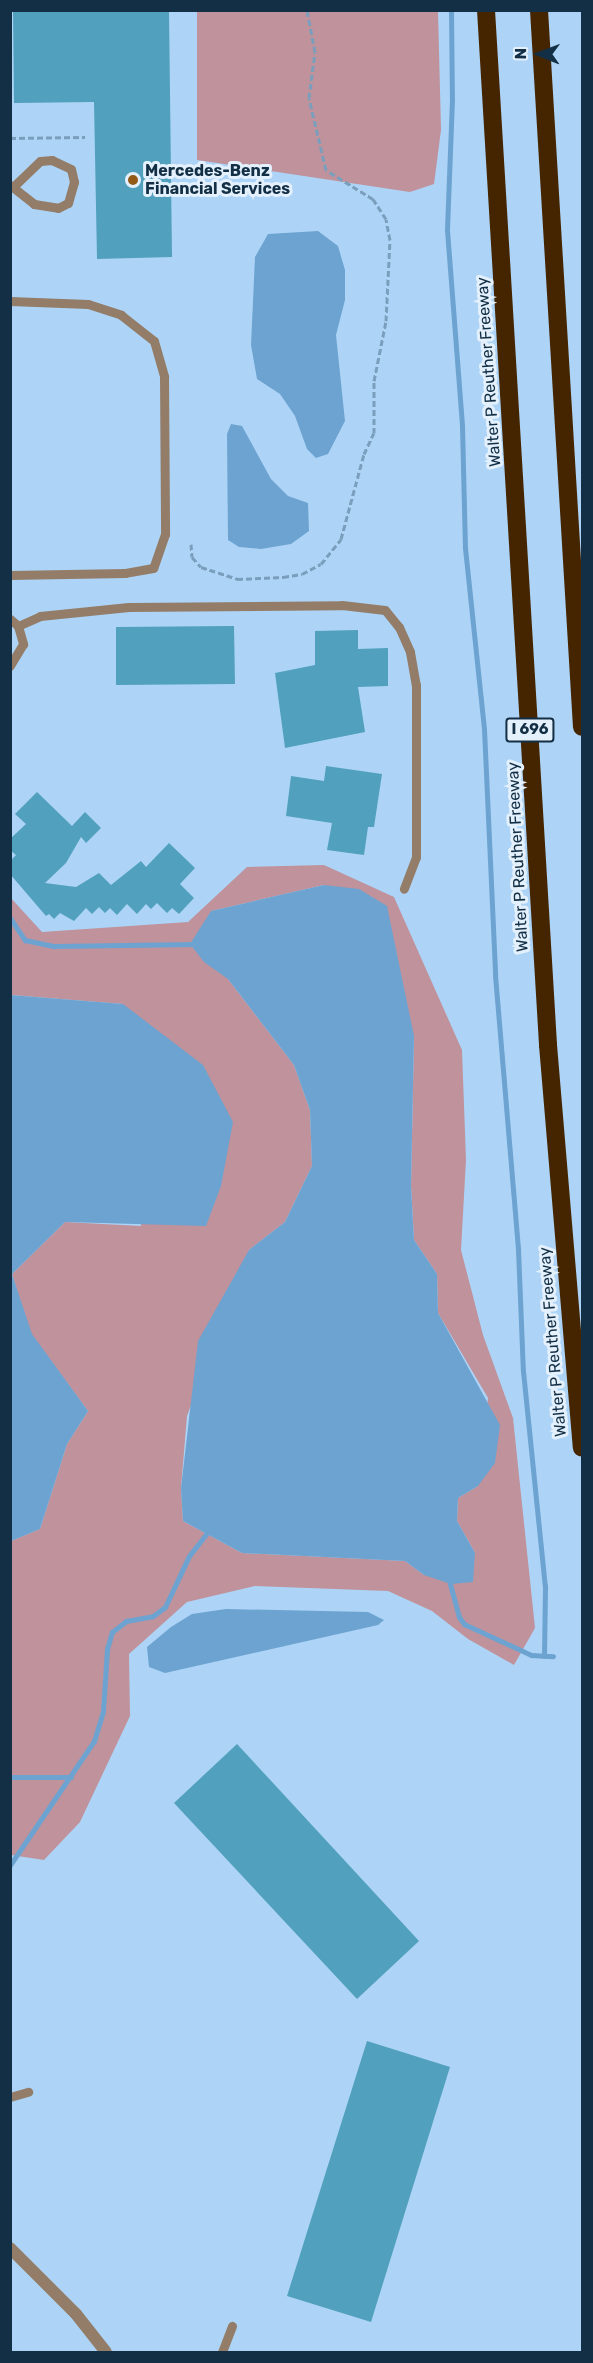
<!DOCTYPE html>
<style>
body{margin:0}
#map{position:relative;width:593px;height:2363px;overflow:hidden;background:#add4f6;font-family:Rubik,sans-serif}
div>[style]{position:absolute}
.green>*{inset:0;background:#bf929c}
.water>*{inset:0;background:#6da3d1}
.stream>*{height:5px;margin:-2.5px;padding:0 2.5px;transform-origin:2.5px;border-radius:2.5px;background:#6da3d1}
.building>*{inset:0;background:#51a0bd}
.path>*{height:3px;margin-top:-1.5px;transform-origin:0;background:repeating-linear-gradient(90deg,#7a9ebc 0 6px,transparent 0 9px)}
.lane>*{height:9px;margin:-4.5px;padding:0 4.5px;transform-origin:4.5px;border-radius:4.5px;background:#937d69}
.street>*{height:12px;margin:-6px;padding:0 6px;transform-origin:6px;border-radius:6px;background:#937d69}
.highway>*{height:18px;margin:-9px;padding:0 9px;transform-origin:9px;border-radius:9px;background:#452500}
.dots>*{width:16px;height:16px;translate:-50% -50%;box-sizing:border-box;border:3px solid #e4f1fd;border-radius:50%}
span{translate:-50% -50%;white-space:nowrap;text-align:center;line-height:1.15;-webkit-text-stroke:6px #e4f1fd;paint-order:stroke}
.shield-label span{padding:2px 4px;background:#e4f1fd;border:2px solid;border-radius:4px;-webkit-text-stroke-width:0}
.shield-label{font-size:15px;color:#132f45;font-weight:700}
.poi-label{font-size:16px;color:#132f45;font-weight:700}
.left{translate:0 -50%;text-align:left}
.street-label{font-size:16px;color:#132f45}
.frame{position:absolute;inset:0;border:12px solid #132f45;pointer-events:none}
.north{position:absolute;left:509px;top:24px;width:60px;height:60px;-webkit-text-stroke:4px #e4f1fd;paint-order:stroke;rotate:271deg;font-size:16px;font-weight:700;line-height:24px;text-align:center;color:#132f45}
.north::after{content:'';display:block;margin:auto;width:21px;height:27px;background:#132f45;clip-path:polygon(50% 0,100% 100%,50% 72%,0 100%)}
</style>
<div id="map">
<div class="green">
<i style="clip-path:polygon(197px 11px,438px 11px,441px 130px,434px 184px,410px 192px,197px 160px)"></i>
<i style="clip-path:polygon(evenodd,324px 865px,394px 897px,462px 1050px,466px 1160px,461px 1250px,483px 1335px,513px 1418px,535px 1628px,514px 1665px,468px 1639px,432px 1611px,388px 1591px,255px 1586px,187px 1602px,129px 1654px,130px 1716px,80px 1822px,44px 1860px,11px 1855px,11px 1541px,40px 1529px,67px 1444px,88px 1411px,31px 1334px,12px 1274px,65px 1222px,141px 1226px,123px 1004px,11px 995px,10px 897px,42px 932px,188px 922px,247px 867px,324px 865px,324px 885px,414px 1036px,411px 1186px,414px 1240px,437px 1274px,438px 1313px,488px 1398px,478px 1486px,458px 1498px,457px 1521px,475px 1553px,424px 1575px,405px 1561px,242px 1553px,183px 1521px,181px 1488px,187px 1416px,249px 1250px,285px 1222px,312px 1166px,310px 1110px,294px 1065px,228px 979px,211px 911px,324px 885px)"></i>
</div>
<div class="water">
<i style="clip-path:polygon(318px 231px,338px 246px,345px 270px,345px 300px,336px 335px,345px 421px,328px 454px,316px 458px,307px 449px,295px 416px,280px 394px,257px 379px,251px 345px,255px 257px,268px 234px)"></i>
<i style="clip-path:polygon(231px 424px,242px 426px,271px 479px,288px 496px,308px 503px,309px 531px,291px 544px,261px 549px,239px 547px,228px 540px,227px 434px)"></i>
<i style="clip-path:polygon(324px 885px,359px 889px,387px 906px,414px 1036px,411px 1186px,414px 1240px,437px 1274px,438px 1313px,500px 1425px,495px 1463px,478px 1486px,458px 1498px,457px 1521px,475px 1553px,473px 1582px,451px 1584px,424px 1575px,405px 1561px,242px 1553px,183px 1521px,181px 1488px,198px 1341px,249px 1250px,285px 1222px,312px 1166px,310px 1110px,294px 1065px,228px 979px,204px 962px,190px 944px,211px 911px)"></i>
<i style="clip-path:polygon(10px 995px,123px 1004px,203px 1065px,233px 1122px,221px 1186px,206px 1226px,65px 1222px,12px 1274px,32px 1334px,88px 1411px,67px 1444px,40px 1529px,11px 1541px)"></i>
<i style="clip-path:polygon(226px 1609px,368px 1612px,384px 1620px,378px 1625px,165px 1673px,149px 1667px,147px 1647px,171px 1627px,192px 1614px)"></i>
</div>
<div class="stream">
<i style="left:451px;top:10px;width:89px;rotate:89.4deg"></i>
<i style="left:452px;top:99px;width:131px;rotate:92.2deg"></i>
<i style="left:447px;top:230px;width:197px;rotate:85.6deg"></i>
<i style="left:462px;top:426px;width:122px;rotate:88.6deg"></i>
<i style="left:465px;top:548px;width:182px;rotate:84deg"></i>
<i style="left:484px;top:729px;width:246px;rotate:87.4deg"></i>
<i style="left:495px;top:975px;width:275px;rotate:85.2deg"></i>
<i style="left:518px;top:1249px;width:122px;rotate:87.7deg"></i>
<i style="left:523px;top:1371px;width:216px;rotate:84.2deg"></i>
<i style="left:545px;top:1586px;width:70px;rotate:90.8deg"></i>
<i style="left:10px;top:918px;width:27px;rotate:56deg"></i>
<i style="left:25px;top:940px;width:30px;rotate:12deg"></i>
<i style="left:54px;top:946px;width:143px;rotate:-0.8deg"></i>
<i style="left:449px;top:1580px;width:38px;rotate:75deg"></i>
<i style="left:459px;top:1617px;width:9px;rotate:54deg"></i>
<i style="left:464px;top:1624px;width:74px;rotate:24.8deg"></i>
<i style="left:531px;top:1655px;width:22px;rotate:3deg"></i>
<i style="left:10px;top:1777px;width:61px"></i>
<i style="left:10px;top:1865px;width:150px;rotate:-55.9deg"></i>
<i style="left:94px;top:1741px;width:31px;rotate:-73deg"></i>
<i style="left:103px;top:1711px;width:62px;rotate:-86.3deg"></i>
<i style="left:107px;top:1649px;width:18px;rotate:-74deg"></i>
<i style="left:112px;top:1632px;width:18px;rotate:-38deg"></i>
<i style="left:126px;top:1621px;width:27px;rotate:-10deg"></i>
<i style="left:153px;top:1616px;width:15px;rotate:-37deg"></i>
<i style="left:165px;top:1607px;width:56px;rotate:-64.8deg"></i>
<i style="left:189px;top:1556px;width:33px;rotate:-52deg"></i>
</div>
<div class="building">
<i style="clip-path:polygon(13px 10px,169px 11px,172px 257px,97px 259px,94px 102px,14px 103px)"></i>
<i style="clip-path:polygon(234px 626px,235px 684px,116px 685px,116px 627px)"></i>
<i style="clip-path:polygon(358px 630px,358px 649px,388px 648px,388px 686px,358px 687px,365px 732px,285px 748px,275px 673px,315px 665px,315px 631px)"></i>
<i style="clip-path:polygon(326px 766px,382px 774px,374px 827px,368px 827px,364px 855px,327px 850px,332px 823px,286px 816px,291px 776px,324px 781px)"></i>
<i style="clip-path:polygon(37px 792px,72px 826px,85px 812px,101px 828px,86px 843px,81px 837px,66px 863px,45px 883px,76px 887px,99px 873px,111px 885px,141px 861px,146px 867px,169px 843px,195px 868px,180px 884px,194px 898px,179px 914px,172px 908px,167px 913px,157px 903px,151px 909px,146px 904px,137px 914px,127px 904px,117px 915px,110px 908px,105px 913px,99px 907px,92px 914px,86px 908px,74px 921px,60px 913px,54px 919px,49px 914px,46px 916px,10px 874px,10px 861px,16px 855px,10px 850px,10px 839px,26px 824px,15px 814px)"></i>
<i style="clip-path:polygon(237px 1744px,419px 1941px,357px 1999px,174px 1803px)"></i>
<i style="clip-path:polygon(367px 2041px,450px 2067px,371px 2322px,287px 2296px)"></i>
</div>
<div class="path">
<i style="left:10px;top:138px;width:75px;rotate:-0.8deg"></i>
<i style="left:191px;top:544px;width:13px;rotate:86deg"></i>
<i style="left:192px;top:557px;width:13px;rotate:48deg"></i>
<i style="left:201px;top:567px;width:38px;rotate:18deg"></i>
<i style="left:237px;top:579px;width:46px;rotate:-2.5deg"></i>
<i style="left:283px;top:577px;width:19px;rotate:-9deg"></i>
<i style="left:302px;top:574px;width:21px;rotate:-28deg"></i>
<i style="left:321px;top:564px;width:32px;rotate:-51deg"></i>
<i style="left:341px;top:539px;width:88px;rotate:-74.9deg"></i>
<i style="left:364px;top:454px;width:23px;rotate:-65deg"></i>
<i style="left:374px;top:433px;width:52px;rotate:-90deg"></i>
<i style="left:374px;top:381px;width:61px;rotate:-78.7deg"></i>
<i style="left:386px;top:321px;width:81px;rotate:-87.2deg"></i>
<i style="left:390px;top:240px;width:21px;rotate:-101deg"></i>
<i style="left:386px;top:219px;width:24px;rotate:-123deg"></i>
<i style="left:373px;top:199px;width:55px;rotate:-148.3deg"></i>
<i style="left:326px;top:170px;width:74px;rotate:-103.3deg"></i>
<i style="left:309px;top:98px;width:46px;rotate:-82.6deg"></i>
<i style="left:315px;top:52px;width:43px;rotate:-100.8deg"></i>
</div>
<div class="lane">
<i style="left:10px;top:185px;width:31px;rotate:38deg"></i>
<i style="left:34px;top:204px;width:24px;rotate:9deg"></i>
<i style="left:58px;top:208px;width:11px;rotate:-27deg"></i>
<i style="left:68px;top:203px;width:22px;rotate:-74deg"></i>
<i style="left:74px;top:182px;width:13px;rotate:-103deg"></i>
<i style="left:71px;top:169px;width:21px;rotate:-155deg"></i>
<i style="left:52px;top:160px;width:12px;rotate:175deg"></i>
<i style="left:40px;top:161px;width:35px;rotate:136deg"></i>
<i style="left:10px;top:301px;width:78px;rotate:2.2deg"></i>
<i style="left:88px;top:304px;width:35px;rotate:18deg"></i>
<i style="left:121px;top:315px;width:42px;rotate:38.2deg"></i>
<i style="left:154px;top:341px;width:37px;rotate:74deg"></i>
<i style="left:164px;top:377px;width:157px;rotate:89.6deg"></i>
<i style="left:165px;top:534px;width:36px;rotate:109deg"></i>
<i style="left:153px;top:568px;width:28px;rotate:170deg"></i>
<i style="left:125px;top:573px;width:115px;rotate:179deg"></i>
<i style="left:10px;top:619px;width:11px;rotate:41deg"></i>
<i style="left:18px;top:626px;width:19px;rotate:74deg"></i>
<i style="left:23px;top:644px;width:26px;rotate:121deg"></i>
<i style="left:18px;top:626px;width:24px;rotate:-24deg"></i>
<i style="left:40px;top:616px;width:89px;rotate:-5.8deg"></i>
<i style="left:129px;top:607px;width:213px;rotate:-0.5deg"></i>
<i style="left:342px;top:605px;width:43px;rotate:6.6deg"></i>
<i style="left:385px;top:610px;width:22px;rotate:51deg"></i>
<i style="left:399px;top:627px;width:27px;rotate:66deg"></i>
<i style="left:410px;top:652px;width:34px;rotate:80deg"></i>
<i style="left:416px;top:685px;width:172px;rotate:90deg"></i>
<i style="left:416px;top:857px;width:34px;rotate:111deg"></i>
<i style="left:10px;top:2097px;width:19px;rotate:-16deg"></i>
<i style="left:222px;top:2352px;width:28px;rotate:-69deg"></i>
</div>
<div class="street">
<i style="left:10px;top:2248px;width:93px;rotate:45deg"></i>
<i style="left:76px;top:2314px;width:48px;rotate:51.7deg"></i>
</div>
<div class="highway">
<i style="left:486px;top:10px;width:1037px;rotate:86.57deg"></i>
<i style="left:548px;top:1045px;width:404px;rotate:85.2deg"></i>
<i style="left:539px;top:10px;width:718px;rotate:86.57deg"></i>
</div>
<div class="dots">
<i style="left:133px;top:180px;background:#935a16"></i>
</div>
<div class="shield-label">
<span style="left:530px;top:730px">I 696</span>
</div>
<div class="poi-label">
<span class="left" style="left:145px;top:180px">Mercedes-Benz<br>Financial Services</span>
</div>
<div class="street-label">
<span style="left:489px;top:372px;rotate:-94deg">Walter P Reuther Freeway</span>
<span style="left:518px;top:857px;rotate:-93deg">Walter P Reuther Freeway</span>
<span style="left:553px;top:1342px;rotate:-95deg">Walter P Reuther Freeway</span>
</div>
<div class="frame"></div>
<div class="north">N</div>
</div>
